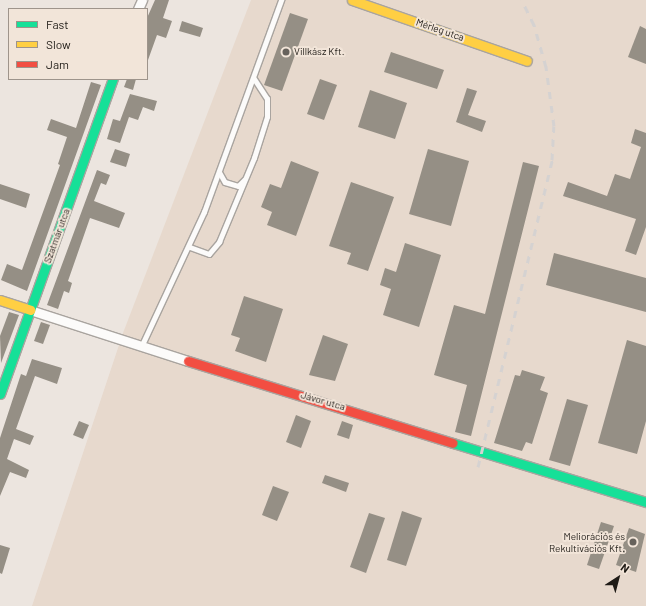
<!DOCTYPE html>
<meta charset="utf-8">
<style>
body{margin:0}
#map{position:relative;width:646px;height:606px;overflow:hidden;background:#ece5df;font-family:Barlow,sans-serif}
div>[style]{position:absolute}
.built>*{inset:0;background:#e7d9cd}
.building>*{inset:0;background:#958f85}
.roads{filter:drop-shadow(1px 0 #a9a49f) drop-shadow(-1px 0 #a9a49f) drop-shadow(0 1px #a9a49f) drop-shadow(0 -1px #a9a49f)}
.lane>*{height:4.5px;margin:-2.25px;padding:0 2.25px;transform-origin:2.25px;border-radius:2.25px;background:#fcfbfa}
.street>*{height:9px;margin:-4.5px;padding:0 4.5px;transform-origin:4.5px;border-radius:4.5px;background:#fcfbfa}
.fast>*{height:9px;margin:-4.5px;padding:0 4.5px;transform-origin:4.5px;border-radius:4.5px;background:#16e098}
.slow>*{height:9px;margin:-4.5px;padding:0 4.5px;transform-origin:4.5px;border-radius:4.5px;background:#ffcf43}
.jam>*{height:9px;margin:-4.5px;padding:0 4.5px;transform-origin:4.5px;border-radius:4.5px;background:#f24e42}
.rail>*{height:3px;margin-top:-1.5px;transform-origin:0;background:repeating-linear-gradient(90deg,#d5d2d1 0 7px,transparent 0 14px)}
.dots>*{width:11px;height:11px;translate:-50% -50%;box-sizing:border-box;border:2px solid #f2e5d9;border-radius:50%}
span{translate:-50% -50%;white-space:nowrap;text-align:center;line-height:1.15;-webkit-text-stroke:4px #f2e5d9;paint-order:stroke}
.street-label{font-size:10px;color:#1f1b16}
.poi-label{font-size:10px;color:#1f1b16}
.left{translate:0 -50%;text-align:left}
.right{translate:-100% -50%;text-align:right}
.legend{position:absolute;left:8px;top:8px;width:140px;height:72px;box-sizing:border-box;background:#f2e5d9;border:1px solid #9e948b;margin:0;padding:5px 7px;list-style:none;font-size:12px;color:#1f1b16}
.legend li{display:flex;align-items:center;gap:8px;height:20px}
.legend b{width:20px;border:1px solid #9e948b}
.north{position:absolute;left:598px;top:558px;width:40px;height:40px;-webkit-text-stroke:3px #f2e5d9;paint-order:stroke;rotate:36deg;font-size:11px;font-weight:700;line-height:16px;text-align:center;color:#1f1b16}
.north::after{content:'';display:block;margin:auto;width:14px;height:18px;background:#1f1b16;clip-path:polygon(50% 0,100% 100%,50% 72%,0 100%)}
</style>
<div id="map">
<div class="built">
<i style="clip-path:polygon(251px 0,646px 0,646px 606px,32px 606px,123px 333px)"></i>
</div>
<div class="building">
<i style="clip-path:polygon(155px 0,169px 0,163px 18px,172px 21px,166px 38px,157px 35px,148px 60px,147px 18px)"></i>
<i style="clip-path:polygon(290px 13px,308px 19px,282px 91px,264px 85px)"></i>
<i style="clip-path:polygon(182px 21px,203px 28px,200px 37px,179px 31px)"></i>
<i style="clip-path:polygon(640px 26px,646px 29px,646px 64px,628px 57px)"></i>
<i style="clip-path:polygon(391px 52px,444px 70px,437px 89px,384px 72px)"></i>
<i style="clip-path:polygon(127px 79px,136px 79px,133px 90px,124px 87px)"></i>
<i style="clip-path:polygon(320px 79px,337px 85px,324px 120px,307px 114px)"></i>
<i style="clip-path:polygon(91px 82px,101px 85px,27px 291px,1px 280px,7px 264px,22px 270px,60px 165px,58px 164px,67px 137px,47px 130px,51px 119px,76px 128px)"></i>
<i style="clip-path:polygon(467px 88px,477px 91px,468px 115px,486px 121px,482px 132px,456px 122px)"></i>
<i style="clip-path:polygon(370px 90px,407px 103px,395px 139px,358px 127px)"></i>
<i style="clip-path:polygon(130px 94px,157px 101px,154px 111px,143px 107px,138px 120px,129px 117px,120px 143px,107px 139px,113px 119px,120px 121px)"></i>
<i style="clip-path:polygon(635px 129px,646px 133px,646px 227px,636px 255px,625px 251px,636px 219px,563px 196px,568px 182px,607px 196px,615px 174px,630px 179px,641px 147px,631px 143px)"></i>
<i style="clip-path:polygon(115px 149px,130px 154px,126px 167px,110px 162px)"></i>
<i style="clip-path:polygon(428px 149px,469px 161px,451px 226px,409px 214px)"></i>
<i style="clip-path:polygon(291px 161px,319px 172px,296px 236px,267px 225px,272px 212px,261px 207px,270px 184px,281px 188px)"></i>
<i style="clip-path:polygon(523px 162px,539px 166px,471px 436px,455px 432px,467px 385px,434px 375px,454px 305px,485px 314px)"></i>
<i style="clip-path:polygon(97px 170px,110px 175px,106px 185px,101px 183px,94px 201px,125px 213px,119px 228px,90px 218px,68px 281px,72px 283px,69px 293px,64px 291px,58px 309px,47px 305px)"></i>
<i style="clip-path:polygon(351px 182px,394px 197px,368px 271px,347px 264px,351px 253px,329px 246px)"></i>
<i style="clip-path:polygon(0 184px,30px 194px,26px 208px,0 199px)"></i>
<i style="clip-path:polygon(405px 243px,441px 255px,419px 327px,383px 315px,391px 289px,380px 285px,385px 268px,396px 272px)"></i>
<i style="clip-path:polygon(554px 253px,646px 278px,646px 312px,546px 285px)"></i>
<i style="clip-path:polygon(244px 296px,283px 309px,266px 362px,235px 351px,240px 338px,231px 335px)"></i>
<i style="clip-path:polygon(9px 312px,19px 315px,1px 363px,0 336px)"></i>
<i style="clip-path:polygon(41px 322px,50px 325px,43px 344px,34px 341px)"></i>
<i style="clip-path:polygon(323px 335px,348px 344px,335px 381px,309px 375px)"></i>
<i style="clip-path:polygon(627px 340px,646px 346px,646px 421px,637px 454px,598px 443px)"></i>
<i style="clip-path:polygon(32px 359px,62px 368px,57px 384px,35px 376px,16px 429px,34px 436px,30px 445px,14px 439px,7px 459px,29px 470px,26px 478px,10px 472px,0 496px,0 438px,21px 374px,26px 376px)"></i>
<i style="clip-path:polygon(522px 370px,545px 377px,540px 390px,548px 393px,532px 444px,526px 442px,522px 451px,494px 443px,515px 375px,520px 376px)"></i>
<i style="clip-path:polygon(567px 399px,588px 405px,570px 466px,549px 460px)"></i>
<i style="clip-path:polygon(296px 415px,311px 421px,301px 448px,286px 442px)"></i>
<i style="clip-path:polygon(79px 421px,89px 425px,83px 439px,73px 435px)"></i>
<i style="clip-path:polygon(342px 421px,353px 425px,349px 439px,337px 435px)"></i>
<i style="clip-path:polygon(325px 475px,349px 483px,346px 492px,322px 483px)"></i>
<i style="clip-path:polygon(273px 486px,289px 492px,277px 521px,262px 515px)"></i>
<i style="clip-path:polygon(402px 511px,422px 518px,406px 566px,387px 560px)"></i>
<i style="clip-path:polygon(369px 513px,385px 518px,366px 573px,350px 567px)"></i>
<i style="clip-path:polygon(601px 522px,614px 526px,599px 569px,587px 565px)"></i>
<i style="clip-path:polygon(629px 528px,645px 534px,636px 572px,616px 565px)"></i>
<i style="clip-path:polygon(0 545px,10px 548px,2px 574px,0 573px)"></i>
</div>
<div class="roads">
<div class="lane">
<i style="left:220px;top:173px;width:10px;rotate:61deg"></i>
<i style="left:225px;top:182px;width:14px;rotate:17deg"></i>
<i style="left:238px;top:186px;width:8px;rotate:-45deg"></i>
<i style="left:190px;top:247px;width:20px;rotate:20deg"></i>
<i style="left:209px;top:254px;width:16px;rotate:-50deg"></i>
<i style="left:219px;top:242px;width:91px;rotate:-67.4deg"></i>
<i style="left:254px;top:158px;width:43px;rotate:-72.4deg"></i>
<i style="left:267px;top:117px;width:18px;rotate:-90deg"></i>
<i style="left:267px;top:99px;width:24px;rotate:-123deg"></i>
<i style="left:141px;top:347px;width:149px;rotate:-65deg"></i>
<i style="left:204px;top:212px;width:226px;rotate:-70deg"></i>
</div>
<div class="street">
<i style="left:138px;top:9px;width:10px;rotate:-66deg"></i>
<i style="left:30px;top:310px;width:166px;rotate:17.9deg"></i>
</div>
<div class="fast">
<i style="left:0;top:394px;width:335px;rotate:-70.3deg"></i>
<i style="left:453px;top:443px;width:202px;rotate:17deg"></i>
</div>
<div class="slow">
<i style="left:352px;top:0;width:185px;rotate:19.2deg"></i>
<i style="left:0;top:300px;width:32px;rotate:18deg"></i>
</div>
<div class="jam">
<i style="left:188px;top:361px;width:277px;rotate:17.2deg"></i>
</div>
</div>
<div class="rail">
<i style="left:478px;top:467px;width:316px;rotate:-76.4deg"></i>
<i style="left:552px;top:160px;width:34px;rotate:-87deg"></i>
<i style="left:554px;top:126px;width:60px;rotate:-97.7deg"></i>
<i style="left:546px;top:67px;width:44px;rotate:-105.9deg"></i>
<i style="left:534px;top:25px;width:28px;rotate:-116deg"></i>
</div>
<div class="dots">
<i style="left:286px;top:52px;background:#67625c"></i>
<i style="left:633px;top:542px;background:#67625c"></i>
</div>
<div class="street-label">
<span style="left:440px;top:30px;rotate:19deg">Mérleg utca</span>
<span style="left:57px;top:236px;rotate:-70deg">Szatmár utca</span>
<span style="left:323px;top:401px;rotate:16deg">Jávor utca</span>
</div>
<div class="poi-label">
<span class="left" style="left:294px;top:52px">Villkász Kft.</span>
<span class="right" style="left:625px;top:542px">Meliorációs és<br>Rekultivációs Kft.</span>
</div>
<ul class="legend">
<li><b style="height:5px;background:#16e098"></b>Fast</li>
<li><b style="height:5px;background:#ffcf43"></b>Slow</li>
<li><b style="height:5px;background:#f24e42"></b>Jam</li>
</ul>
<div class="north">N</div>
</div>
